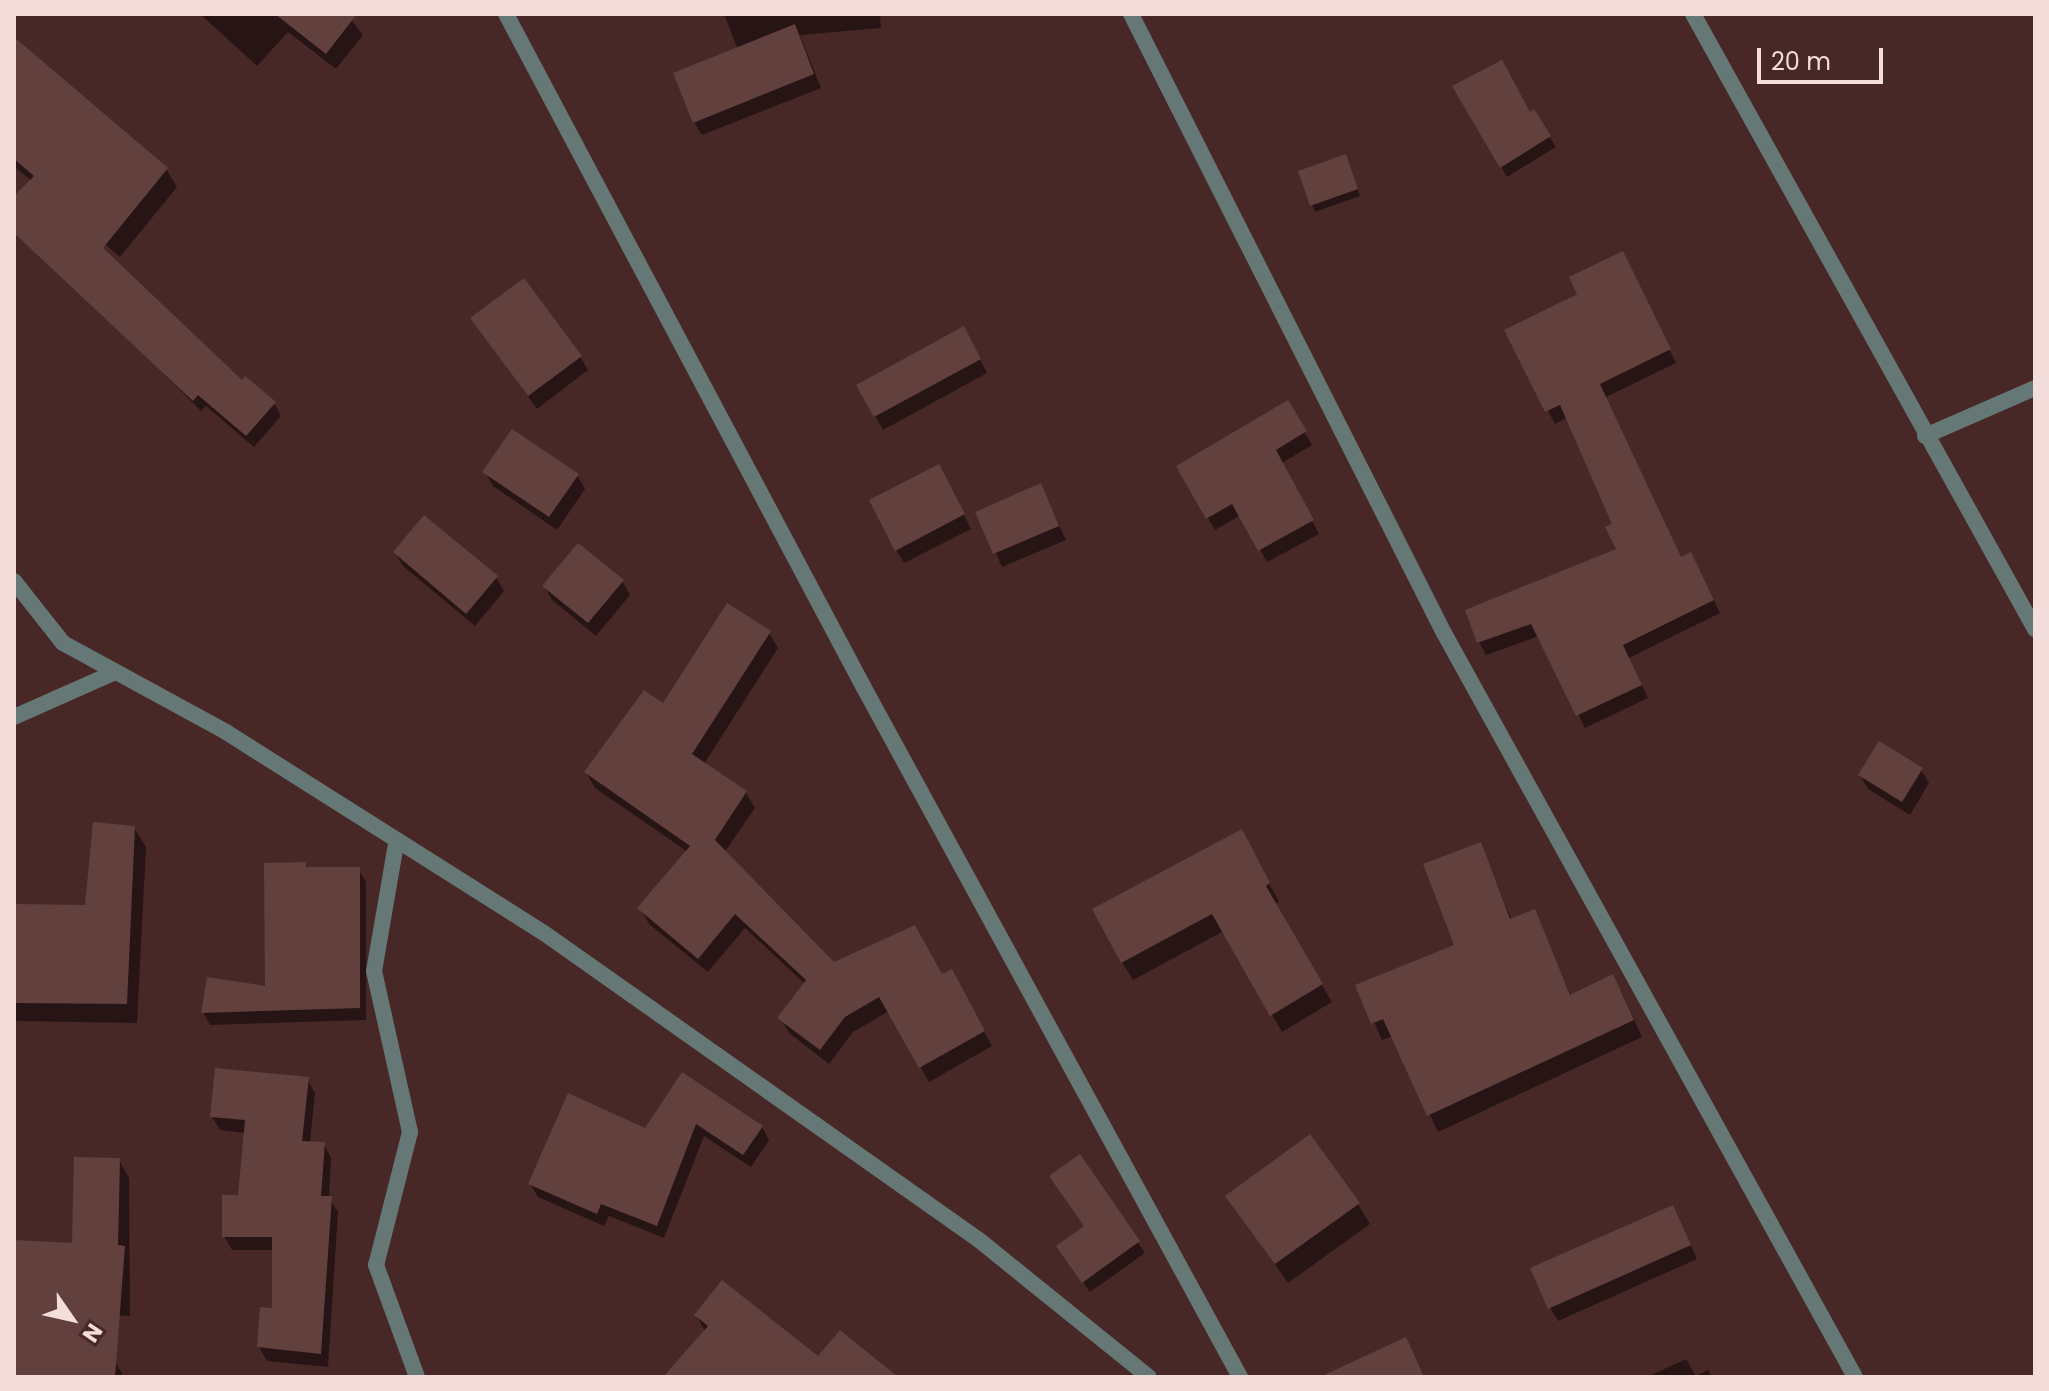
<!DOCTYPE html>
<style>
body{margin:0}
#map{position:relative;width:2049px;height:1391px;overflow:hidden;background:#482826;font-family:Poppins,sans-serif}
div>[style]{position:absolute}
.shadow>*{inset:0;background:#0007}
.building>*{inset:0;background:#62403e}
.street>*{height:16px;margin:-8px;padding:0 8px;transform-origin:8px;border-radius:8px;background:#667875}
span{translate:-50% -50%;white-space:nowrap;text-align:center;line-height:1.15;-webkit-text-stroke:6px #482826;paint-order:stroke}
.frame{position:absolute;inset:0;border:16px solid #f4dedc;pointer-events:none}
.north{position:absolute;left:32px;top:1279px;width:80px;height:80px;-webkit-text-stroke:6px #482826;paint-order:stroke;rotate:124deg;font-size:22px;font-weight:700;line-height:32px;text-align:center;color:#f4dedc}
.north::after{content:'';display:block;margin:auto;width:28px;height:36px;background:#f4dedc;clip-path:polygon(50% 0,100% 100%,50% 72%,0 100%)}
.scale{position:absolute;left:1757px;top:48px;width:126px;height:36px;box-sizing:border-box;border:4px solid #f4dedc;border-top:0;padding-left:10px;font-size:24px;line-height:28px;white-space:nowrap;color:#f4dedc;-webkit-text-stroke:6px #482826;paint-order:stroke}
</style>
<div id="map">
<div class="shadow">
<i style="clip-path:polygon(200px 14px,347px 14px,363px 35px,336px 69px,288px 32px,257px 66px)"></i>
<i style="clip-path:polygon(724px 14px,880px 14px,881px 28px,800px 35px,821px 88px,702px 135px,694px 122px,738px 50px)"></i>
<i style="clip-path:polygon(14px 46px,166px 169px,177px 187px,120px 257px,14px 166px)"></i>
<i style="clip-path:polygon(1455px 87px,1529px 114px,1534px 111px,1556px 147px,1507px 177px)"></i>
<i style="clip-path:polygon(1348px 162px,1360px 196px,1315px 212px,1300px 173px)"></i>
<i style="clip-path:polygon(1629px 266px,1676px 363px,1606px 397px,1681px 559px,1698px 567px,1720px 613px,1629px 658px,1648px 698px,1585px 728px,1539px 636px,1486px 655px,1479px 642px,1619px 551px,1615px 524px,1568px 417px,1555px 424px,1506px 331px)"></i>
<i style="clip-path:polygon(473px 319px,580px 357px,588px 370px,537px 409px)"></i>
<i style="clip-path:polygon(113px 322px,242px 383px,274px 403px,281px 416px,254px 447px,206px 406px,201px 411px)"></i>
<i style="clip-path:polygon(971px 342px,987px 373px,883px 430px,859px 386px)"></i>
<i style="clip-path:polygon(1287px 403px,1312px 445px,1282px 463px,1319px 534px,1267px 562px,1241px 515px,1215px 530px,1178px 467px)"></i>
<i style="clip-path:polygon(485px 472px,577px 475px,585px 489px,557px 530px,493px 486px)"></i>
<i style="clip-path:polygon(946px 480px,971px 529px,904px 563px,896px 550px)"></i>
<i style="clip-path:polygon(1040px 485px,1066px 540px,1002px 567px,978px 513px)"></i>
<i style="clip-path:polygon(395px 552px,496px 577px,504px 591px,475px 626px,403px 566px)"></i>
<i style="clip-path:polygon(622px 581px,630px 595px,596px 636px,552px 600px,544px 586px)"></i>
<i style="clip-path:polygon(769px 633px,778px 648px,704px 764px,746px 793px,755px 808px,724px 853px,834px 965px,942px 977px,951px 972px,992px 1046px,929px 1082px,889px 1011px,853px 1032px,829px 1064px,789px 1033px,780px 1018px,805px 984px,745px 928px,708px 972px,649px 924px,640px 908px,688px 852px,595px 788px,586px 772px,664px 706px)"></i>
<i style="clip-path:polygon(1921px 770px,1929px 783px,1910px 815px,1868px 789px,1860px 775px)"></i>
<i style="clip-path:polygon(134px 828px,146px 847px,137px 1023px,15px 1021px,14px 906px,87px 907px)"></i>
<i style="clip-path:polygon(1480px 844px,1512px 921px,1534px 912px,1571px 996px,1622px 993px,1642px 1037px,1438px 1132px,1393px 1036px,1382px 1040px,1358px 986px,1456px 946px)"></i>
<i style="clip-path:polygon(1251px 849px,1279px 902px,1274px 904px,1332px 1002px,1282px 1032px,1224px 931px,1133px 980px,1122px 962px)"></i>
<i style="clip-path:polygon(305px 864px,308px 869px,358px 869px,366px 882px,366px 1020px,210px 1025px,203px 1012px,267px 989px)"></i>
<i style="clip-path:polygon(683px 1075px,762px 1127px,769px 1140px,751px 1167px,704px 1136px,664px 1238px,609px 1216px,604px 1226px,538px 1197px,530px 1184px,645px 1131px)"></i>
<i style="clip-path:polygon(307px 1079px,315px 1093px,310px 1143px,324px 1144px,331px 1158px,329px 1198px,338px 1212px,328px 1367px,267px 1361px,259px 1347px,274px 1310px,274px 1250px,232px 1250px,224px 1236px,240px 1197px,246px 1133px,220px 1130px,212px 1117px)"></i>
<i style="clip-path:polygon(1080px 1156px,1145px 1253px,1090px 1292px,1065px 1257px,1086px 1227px)"></i>
<i style="clip-path:polygon(119px 1160px,129px 1178px,130px 1316px,14px 1309px,14px 1242px,74px 1245px)"></i>
<i style="clip-path:polygon(1228px 1196px,1358px 1204px,1370px 1224px,1288px 1283px)"></i>
<i style="clip-path:polygon(1673px 1207px,1697px 1259px,1558px 1321px,1550px 1308px)"></i>
<i style="clip-path:polygon(696px 1315px,819px 1358px,888px 1377px,666px 1377px,705px 1331px)"></i>
<i style="clip-path:polygon(14px 1357px,115px 1361px,124px 1377px,14px 1377px)"></i>
<i style="clip-path:polygon(1686px 1359px,1696px 1376px,1708px 1370px,1712px 1377px,1647px 1377px)"></i>
</div>
<div class="building">
<i style="clip-path:polygon(275px 14px,357px 14px,326px 54px)"></i>
<i style="clip-path:polygon(795px 24px,814px 74px,693px 123px,673px 73px)"></i>
<i style="clip-path:polygon(14px 37px,168px 168px,103px 248px,242px 380px,245px 376px,276px 402px,246px 436px,198px 395px,193px 401px,14px 233px,14px 196px,34px 176px,14px 159px)"></i>
<i style="clip-path:polygon(1502px 60px,1530px 112px,1534px 109px,1551px 136px,1500px 168px,1452px 86px)"></i>
<i style="clip-path:polygon(1346px 154px,1358px 189px,1310px 206px,1298px 171px)"></i>
<i style="clip-path:polygon(1623px 251px,1671px 349px,1600px 384px,1681px 557px,1691px 552px,1714px 600px,1623px 645px,1642px 685px,1576px 716px,1531px 624px,1477px 643px,1465px 610px,1616px 549px,1605px 527px,1612px 524px,1560px 405px,1545px 412px,1504px 330px,1577px 294px,1569px 277px)"></i>
<i style="clip-path:polygon(524px 278px,582px 356px,528px 396px,470px 318px)"></i>
<i style="clip-path:polygon(964px 326px,981px 359px,874px 417px,856px 385px)"></i>
<i style="clip-path:polygon(1288px 400px,1307px 431px,1276px 450px,1314px 520px,1258px 551px,1232px 504px,1206px 519px,1176px 466px)"></i>
<i style="clip-path:polygon(512px 429px,579px 474px,549px 517px,482px 472px)"></i>
<i style="clip-path:polygon(939px 464px,965px 514px,895px 551px,869px 500px)"></i>
<i style="clip-path:polygon(1041px 483px,1059px 526px,993px 554px,975px 512px)"></i>
<i style="clip-path:polygon(424px 515px,498px 576px,466px 614px,393px 552px)"></i>
<i style="clip-path:polygon(578px 543px,624px 580px,588px 623px,542px 586px)"></i>
<i style="clip-path:polygon(727px 603px,771px 631px,692px 754px,747px 791px,715px 840px,834px 962px,915px 925px,942px 974px,952px 969px,985px 1031px,919px 1068px,879px 997px,845px 1017px,820px 1050px,777px 1018px,806px 980px,735px 914px,698px 959px,637px 908px,690px 846px,584px 772px,644px 690px,663px 703px)"></i>
<i style="clip-path:polygon(1879px 741px,1923px 768px,1902px 802px,1858px 775px)"></i>
<i style="clip-path:polygon(93px 822px,135px 826px,127px 1004px,14px 1003px,14px 904px,85px 905px)"></i>
<i style="clip-path:polygon(1242px 829px,1270px 883px,1266px 886px,1323px 984px,1270px 1016px,1212px 914px,1121px 963px,1092px 909px)"></i>
<i style="clip-path:polygon(1481px 842px,1510px 919px,1535px 909px,1570px 995px,1613px 974px,1634px 1020px,1427px 1116px,1383px 1019px,1371px 1024px,1355px 985px,1454px 945px,1423px 864px)"></i>
<i style="clip-path:polygon(306px 862px,306px 867px,360px 867px,360px 1008px,201px 1013px,207px 977px,265px 986px,264px 863px)"></i>
<i style="clip-path:polygon(215px 1068px,309px 1077px,302px 1141px,325px 1142px,321px 1196px,332px 1196px,321px 1354px,257px 1347px,260px 1307px,272px 1308px,272px 1237px,222px 1237px,222px 1195px,238px 1195px,245px 1120px,210px 1117px)"></i>
<i style="clip-path:polygon(682px 1072px,763px 1126px,743px 1155px,696px 1124px,657px 1226px,601px 1204px,597px 1214px,528px 1184px,568px 1093px,645px 1128px)"></i>
<i style="clip-path:polygon(1310px 1134px,1360px 1203px,1275px 1264px,1225px 1196px)"></i>
<i style="clip-path:polygon(1080px 1154px,1140px 1241px,1082px 1283px,1056px 1246px,1084px 1226px,1049px 1176px)"></i>
<i style="clip-path:polygon(74px 1157px,120px 1158px,118px 1245px,125px 1246px,115px 1377px,14px 1377px,14px 1240px,72px 1243px)"></i>
<i style="clip-path:polygon(1673px 1205px,1691px 1245px,1548px 1309px,1530px 1268px)"></i>
<i style="clip-path:polygon(722px 1280px,818px 1356px,840px 1330px,898px 1377px,663px 1377px,708px 1326px,694px 1315px)"></i>
<i style="clip-path:polygon(1406px 1337px,1424px 1377px,1320px 1377px)"></i>
</div>
<div class="street">
<i style="left:506px;top:14px;width:761px;rotate:62.02deg"></i>
<i style="left:863px;top:686px;width:787px;rotate:61.38deg"></i>
<i style="left:1131px;top:14px;width:694px;rotate:63.18deg"></i>
<i style="left:1444px;top:633px;width:850px;rotate:61.08deg"></i>
<i style="left:1693px;top:14px;width:704px;rotate:60.92deg"></i>
<i style="left:1925px;top:436px;width:120px;rotate:-23.6deg"></i>
<i style="left:14px;top:581px;width:79px;rotate:51.7deg"></i>
<i style="left:63px;top:643px;width:186px;rotate:28.6deg"></i>
<i style="left:226px;top:732px;width:376px;rotate:32.3deg"></i>
<i style="left:544px;top:933px;width:532px;rotate:35.21deg"></i>
<i style="left:979px;top:1240px;width:218px;rotate:38.9deg"></i>
<i style="left:14px;top:717px;width:106px;rotate:-23.9deg"></i>
<i style="left:396px;top:844px;width:129px;rotate:99.8deg"></i>
<i style="left:374px;top:971px;width:165px;rotate:77.4deg"></i>
<i style="left:410px;top:1132px;width:137px;rotate:104.3deg"></i>
<i style="left:376px;top:1265px;width:119px;rotate:69.9deg"></i>
</div>
<div class="frame"></div>
<div class="north">N</div>
<div class="scale">20 m</div>
</div>
